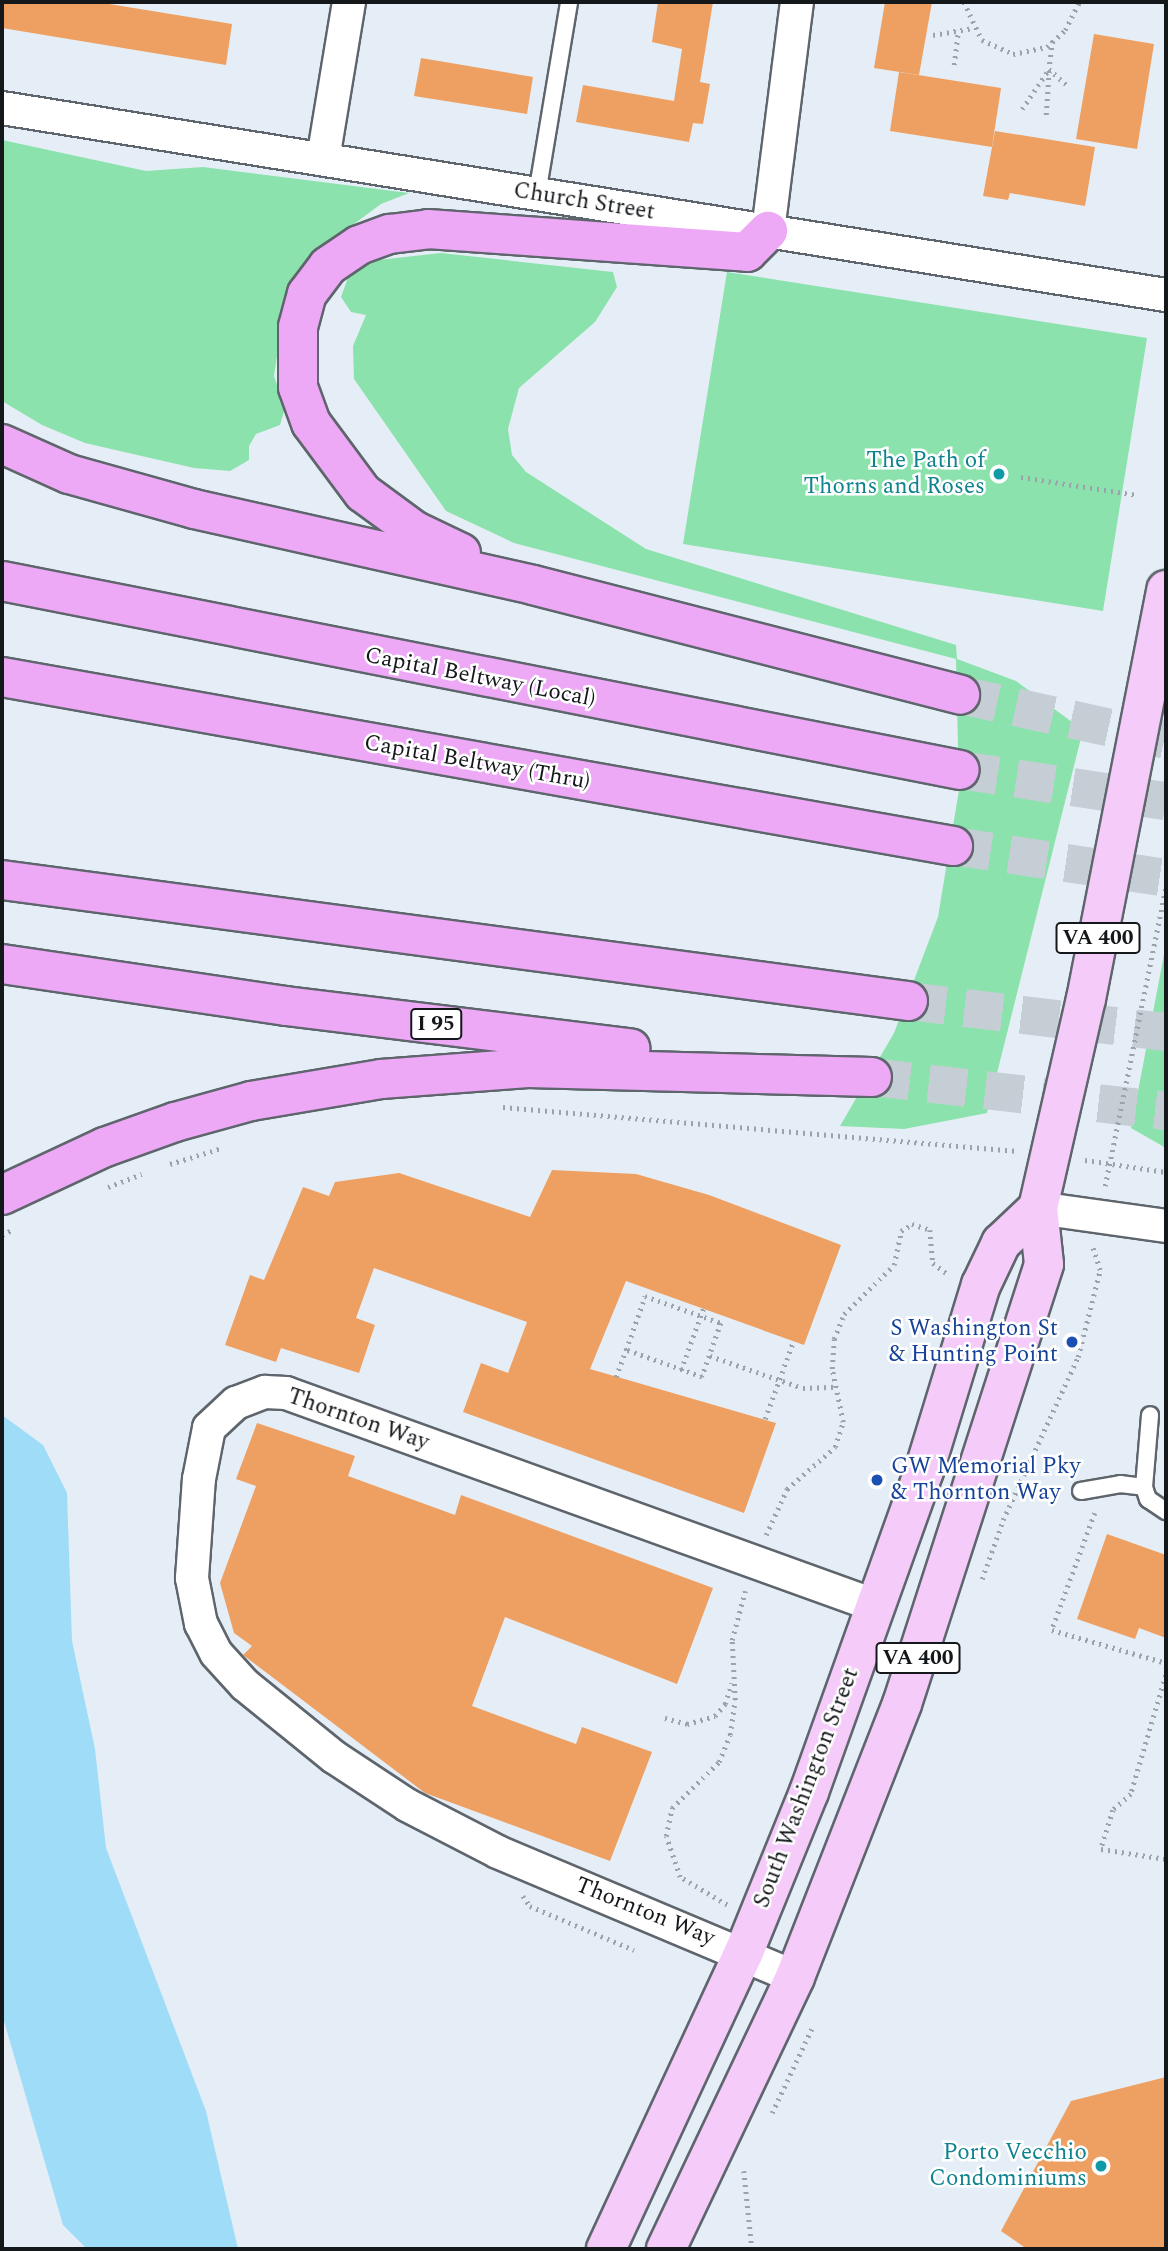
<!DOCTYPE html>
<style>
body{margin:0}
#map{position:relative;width:1168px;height:2251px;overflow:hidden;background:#e5eef6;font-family:Spectral,serif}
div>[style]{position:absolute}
.green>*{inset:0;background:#8ce2ac}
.water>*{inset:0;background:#9edcf7}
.building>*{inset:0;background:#eea062}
.motorway-tunnel>*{height:38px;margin-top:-19px;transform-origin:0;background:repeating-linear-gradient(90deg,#c6ced5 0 38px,transparent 0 57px)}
.path>*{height:4.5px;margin-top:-2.25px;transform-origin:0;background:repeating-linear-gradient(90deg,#9ba2a8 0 2px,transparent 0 7px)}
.roads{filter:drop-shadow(2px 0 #5e656c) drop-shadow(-2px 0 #5e656c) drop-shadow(0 2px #5e656c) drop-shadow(0 -2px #5e656c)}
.service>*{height:16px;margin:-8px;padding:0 8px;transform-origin:8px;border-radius:8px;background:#fff}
.minor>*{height:32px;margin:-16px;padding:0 16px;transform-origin:16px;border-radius:16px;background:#fff}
.primary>*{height:38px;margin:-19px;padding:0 19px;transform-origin:19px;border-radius:19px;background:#f4cbf9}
.motorway>*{height:38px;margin:-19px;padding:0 19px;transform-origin:19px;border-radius:19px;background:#eda9f5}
.dots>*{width:19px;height:19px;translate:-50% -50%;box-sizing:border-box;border:4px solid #fff;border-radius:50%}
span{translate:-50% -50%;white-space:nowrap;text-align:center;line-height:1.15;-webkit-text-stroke:5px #fff;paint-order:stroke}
.shield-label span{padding:2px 5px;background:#fff;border:2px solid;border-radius:5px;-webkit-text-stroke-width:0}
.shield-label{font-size:21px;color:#15181b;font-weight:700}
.street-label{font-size:23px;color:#15181b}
.culture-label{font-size:23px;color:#0d838f}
.right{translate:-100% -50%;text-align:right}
.transit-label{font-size:23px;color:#164399}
.left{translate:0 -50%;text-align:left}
.frame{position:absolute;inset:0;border:4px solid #15181b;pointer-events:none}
</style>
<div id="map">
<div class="green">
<i style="clip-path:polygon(2px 140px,146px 171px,203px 167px,409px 193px,381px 204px,324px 246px,284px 309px,274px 376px,285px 408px,280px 425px,256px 434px,249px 446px,249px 460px,230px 471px,194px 468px,85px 443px,42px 425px,2px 401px)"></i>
<i style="clip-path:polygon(441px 253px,613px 272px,617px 287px,595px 322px,519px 388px,508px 429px,512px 455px,526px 472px,646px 549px,956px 645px,957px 659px,1016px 681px,1083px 730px,987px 1113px,904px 1129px,840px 1126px,894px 1033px,938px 917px,959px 790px,956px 659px,514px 543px,446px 511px,354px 379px,353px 346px,366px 315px,351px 312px,341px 297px,349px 275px,378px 260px)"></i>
<i style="clip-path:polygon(727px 272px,1147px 338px,1103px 611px,683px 544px)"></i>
<i style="clip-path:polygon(1166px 944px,1166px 1148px,1131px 1128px)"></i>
</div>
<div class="water">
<i style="clip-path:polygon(2px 1415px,43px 1445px,67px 1493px,72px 1641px,95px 1749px,106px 1848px,206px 2111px,238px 2249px,87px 2249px,63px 2225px,2px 2014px)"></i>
</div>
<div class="building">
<i style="clip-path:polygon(2px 2px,97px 2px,232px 24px,226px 65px,2px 28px)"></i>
<i style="clip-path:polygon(658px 2px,713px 2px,700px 82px,710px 84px,703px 124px,693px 123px,689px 142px,576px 122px,583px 85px,674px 101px,682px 49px,652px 42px)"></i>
<i style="clip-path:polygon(885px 2px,932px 2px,919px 75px,874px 68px)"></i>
<i style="clip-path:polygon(1094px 34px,1154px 44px,1137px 149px,1076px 139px)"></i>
<i style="clip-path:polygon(421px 58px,533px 77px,527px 114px,414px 96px)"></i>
<i style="clip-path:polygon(899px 72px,1001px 88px,992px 147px,890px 131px)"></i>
<i style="clip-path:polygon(995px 131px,1095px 147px,1085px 206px,1010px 193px,1008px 200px,983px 196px)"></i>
<i style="clip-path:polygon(552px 1170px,636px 1174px,709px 1195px,841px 1245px,804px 1345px,626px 1281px,590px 1369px,776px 1423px,744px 1513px,463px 1412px,481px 1363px,508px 1373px,527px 1322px,374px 1268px,356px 1318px,375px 1325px,359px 1373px,281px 1348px,276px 1362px,225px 1345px,250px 1275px,264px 1280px,303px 1187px,329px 1196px,335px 1182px,399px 1173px,530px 1217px)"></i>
<i style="clip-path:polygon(257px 1423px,355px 1456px,348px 1476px,455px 1515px,461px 1495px,713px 1588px,677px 1684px,505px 1617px,472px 1706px,576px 1744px,582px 1727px,652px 1752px,610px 1861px,425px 1793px,243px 1655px,252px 1646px,234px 1633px,220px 1583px,256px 1486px,236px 1479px)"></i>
<i style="clip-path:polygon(1107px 1534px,1166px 1555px,1166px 1638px,1139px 1628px,1135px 1639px,1077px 1619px)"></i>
<i style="clip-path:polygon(1166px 2077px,1166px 2249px,1027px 2249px,1001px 2231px,1071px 2101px)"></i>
</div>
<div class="motorway-tunnel">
<i style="left:960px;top:695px;width:211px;rotate:12.3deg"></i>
<i style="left:960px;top:770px;width:208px;rotate:8.6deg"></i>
<i style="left:953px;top:846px;width:215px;rotate:8.5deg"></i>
<i style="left:908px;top:1001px;width:260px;rotate:6.9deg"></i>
<i style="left:872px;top:1077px;width:296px;rotate:6.6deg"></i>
</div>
<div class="path">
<i style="left:964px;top:2px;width:42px;rotate:64.7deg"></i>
<i style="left:982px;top:40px;width:34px;rotate:24deg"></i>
<i style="left:1013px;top:54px;width:35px;rotate:-12deg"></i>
<i style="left:1047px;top:47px;width:25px;rotate:-43deg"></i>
<i style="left:1065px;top:30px;width:31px;rotate:-63deg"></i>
<i style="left:933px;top:35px;width:41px;rotate:-9.9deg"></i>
<i style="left:1053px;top:41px;width:28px;rotate:98deg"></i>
<i style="left:1049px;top:69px;width:24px;rotate:42deg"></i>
<i style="left:954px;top:65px;width:34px;rotate:-83deg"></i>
<i style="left:1022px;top:109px;width:48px;rotate:-56deg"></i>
<i style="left:1046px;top:115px;width:45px;rotate:-86.2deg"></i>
<i style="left:1021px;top:477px;width:117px;rotate:8.8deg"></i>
<i style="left:503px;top:1107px;width:516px;rotate:4.89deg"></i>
<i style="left:1085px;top:1160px;width:82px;rotate:8.4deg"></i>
<i style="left:170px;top:1164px;width:54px;rotate:-17.1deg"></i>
<i style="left:1105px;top:1186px;width:306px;rotate:-78.5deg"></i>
<i style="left:108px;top:1187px;width:36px;rotate:-21deg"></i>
<i style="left:2px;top:1235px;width:13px;rotate:-27deg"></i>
<i style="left:645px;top:1296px;width:81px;rotate:19.6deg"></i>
<i style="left:721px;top:1323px;width:57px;rotate:109.4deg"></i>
<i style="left:702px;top:1377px;width:81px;rotate:-160.4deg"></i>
<i style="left:626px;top:1350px;width:57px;rotate:-70.6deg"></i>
<i style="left:710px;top:1356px;width:98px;rotate:19deg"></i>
<i style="left:803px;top:1388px;width:33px;rotate:-2deg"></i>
<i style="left:681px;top:1370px;width:65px;rotate:-70.2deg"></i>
<i style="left:616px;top:1377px;width:29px;rotate:-70deg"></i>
<i style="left:765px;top:1419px;width:82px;rotate:-70deg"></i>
<i style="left:1095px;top:1513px;width:125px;rotate:110.2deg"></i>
<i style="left:1052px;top:1630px;width:119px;rotate:16.1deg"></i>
<i style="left:766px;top:1535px;width:51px;rotate:-65.5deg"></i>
<i style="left:787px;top:1489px;width:64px;rotate:-41.2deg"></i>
<i style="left:835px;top:1447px;width:26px;rotate:-72deg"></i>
<i style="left:843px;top:1422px;width:54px;rotate:-101.7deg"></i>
<i style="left:832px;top:1369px;width:30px;rotate:-86deg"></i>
<i style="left:834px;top:1339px;width:27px;rotate:-68deg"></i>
<i style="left:844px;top:1314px;width:70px;rotate:-44.4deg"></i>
<i style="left:894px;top:1265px;width:35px;rotate:-78deg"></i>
<i style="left:901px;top:1231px;width:13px;rotate:-32deg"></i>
<i style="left:912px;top:1224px;width:19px;rotate:18deg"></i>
<i style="left:930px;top:1230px;width:33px;rotate:85deg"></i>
<i style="left:933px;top:1263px;width:20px;rotate:37deg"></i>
<i style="left:982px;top:1579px;width:63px;rotate:-70.4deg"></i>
<i style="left:1003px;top:1520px;width:179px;rotate:-65.3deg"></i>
<i style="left:1078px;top:1357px;width:90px;rotate:-75.8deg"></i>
<i style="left:1100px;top:1270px;width:23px;rotate:-108deg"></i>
<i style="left:1166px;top:1675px;width:124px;rotate:106.4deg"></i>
<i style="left:1131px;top:1794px;width:24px;rotate:138deg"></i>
<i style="left:1113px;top:1810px;width:41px;rotate:107.1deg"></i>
<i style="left:1101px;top:1849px;width:66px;rotate:8.7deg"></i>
<i style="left:665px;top:1718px;width:23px;rotate:15deg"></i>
<i style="left:687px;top:1724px;width:29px;rotate:-16deg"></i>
<i style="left:715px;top:1716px;width:16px;rotate:-50deg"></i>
<i style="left:725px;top:1704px;width:22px;rotate:-72deg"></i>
<i style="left:523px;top:1896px;width:12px;rotate:55deg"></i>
<i style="left:530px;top:1906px;width:113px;rotate:22.9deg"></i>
<i style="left:727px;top:1905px;width:55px;rotate:-149.2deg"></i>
<i style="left:680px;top:1877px;width:43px;rotate:-108.9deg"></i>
<i style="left:666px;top:1836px;width:29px;rotate:-78deg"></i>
<i style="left:672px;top:1808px;width:66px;rotate:-44.4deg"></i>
<i style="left:719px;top:1762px;width:29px;rotate:-68deg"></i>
<i style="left:730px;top:1735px;width:35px;rotate:-82deg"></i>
<i style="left:735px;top:1700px;width:60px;rotate:-92.9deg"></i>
<i style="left:732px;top:1640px;width:51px;rotate:-75.1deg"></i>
<i style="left:772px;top:2113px;width:96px;rotate:-64.8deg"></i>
<i style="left:744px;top:2171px;width:78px;rotate:84.1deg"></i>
</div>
<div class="roads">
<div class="service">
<i style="left:537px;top:194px;width:195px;rotate:-80.5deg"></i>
<i style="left:1144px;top:1487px;width:72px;rotate:-85.2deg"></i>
<i style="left:1081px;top:1491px;width:40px;rotate:-10deg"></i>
<i style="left:1120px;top:1484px;width:24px;rotate:7deg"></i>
<i style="left:1144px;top:1487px;width:13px;rotate:72deg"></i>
<i style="left:1148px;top:1499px;width:22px;rotate:34deg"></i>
</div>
<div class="minor">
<i style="left:2px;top:108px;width:1179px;rotate:9.13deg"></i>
<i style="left:323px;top:159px;width:159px;rotate:-80.6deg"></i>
<i style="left:768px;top:231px;width:231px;rotate:-82.8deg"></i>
<i style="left:1038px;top:1208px;width:129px;rotate:8deg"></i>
<i style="left:795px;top:1977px;width:322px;rotate:-157.2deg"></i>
<i style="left:498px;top:1852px;width:102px;rotate:-152.7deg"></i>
<i style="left:407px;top:1805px;width:87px;rotate:-146.7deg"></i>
<i style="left:334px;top:1757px;width:114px;rotate:-141deg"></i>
<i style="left:245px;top:1685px;width:43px;rotate:-132.2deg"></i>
<i style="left:216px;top:1653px;width:33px;rotate:-117deg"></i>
<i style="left:201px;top:1624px;width:47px;rotate:-101.1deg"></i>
<i style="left:192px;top:1578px;width:99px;rotate:-86deg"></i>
<i style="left:199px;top:1479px;width:52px;rotate:-78.9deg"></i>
<i style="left:209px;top:1428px;width:37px;rotate:-43deg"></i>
<i style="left:236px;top:1403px;width:31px;rotate:-21deg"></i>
<i style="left:265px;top:1392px;width:21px;rotate:3deg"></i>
<i style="left:286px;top:1393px;width:625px;rotate:19.83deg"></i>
</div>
<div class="primary">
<i style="left:606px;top:2249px;width:327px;rotate:-65.1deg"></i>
<i style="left:744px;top:1952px;width:173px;rotate:-67.9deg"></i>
<i style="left:809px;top:1792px;width:341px;rotate:-70.3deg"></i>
<i style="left:924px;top:1471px;width:195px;rotate:-73deg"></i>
<i style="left:981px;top:1285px;width:47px;rotate:-64.5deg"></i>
<i style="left:1001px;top:1243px;width:51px;rotate:-43.4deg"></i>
<i style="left:666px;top:2249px;width:301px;rotate:-64.6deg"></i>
<i style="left:795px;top:1977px;width:293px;rotate:-68.6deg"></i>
<i style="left:902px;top:1704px;width:462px;rotate:-72.1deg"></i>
<i style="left:1044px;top:1264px;width:56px;rotate:-96.1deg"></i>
<i style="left:1038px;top:1208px;width:214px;rotate:-77.1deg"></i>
<i style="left:1086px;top:999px;width:417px;rotate:-78.9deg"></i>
</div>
<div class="motorway">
<i style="left:2px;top:444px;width:73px;rotate:24.1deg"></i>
<i style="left:69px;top:474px;width:130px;rotate:15.6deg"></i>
<i style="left:194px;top:509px;width:347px;rotate:12.6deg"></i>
<i style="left:533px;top:585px;width:441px;rotate:14.4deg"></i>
<i style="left:461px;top:553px;width:51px;rotate:-154.4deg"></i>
<i style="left:415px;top:531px;width:64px;rotate:-143.8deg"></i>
<i style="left:363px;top:493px;width:87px;rotate:-126.6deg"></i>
<i style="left:311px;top:423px;width:38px;rotate:-110deg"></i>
<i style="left:298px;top:387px;width:60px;rotate:-90deg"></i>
<i style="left:298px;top:327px;width:34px;rotate:-75deg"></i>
<i style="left:307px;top:294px;width:35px;rotate:-53deg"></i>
<i style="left:328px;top:266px;width:37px;rotate:-34deg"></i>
<i style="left:359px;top:245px;width:33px;rotate:-20deg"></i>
<i style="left:390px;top:234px;width:38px;rotate:-7deg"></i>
<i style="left:428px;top:229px;width:320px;rotate:4.1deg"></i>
<i style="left:747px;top:252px;width:30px;rotate:-45deg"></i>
<i style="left:2px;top:581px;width:976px;rotate:11.16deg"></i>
<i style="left:2px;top:677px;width:966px;rotate:10.08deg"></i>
<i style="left:2px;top:880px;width:914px;rotate:7.61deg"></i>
<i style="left:2px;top:964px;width:287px;rotate:8.4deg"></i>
<i style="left:286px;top:1006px;width:347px;rotate:7deg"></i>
<i style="left:2px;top:1195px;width:114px;rotate:-25deg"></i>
<i style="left:105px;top:1147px;width:74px;rotate:-19.7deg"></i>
<i style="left:175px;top:1122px;width:79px;rotate:-15.4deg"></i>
<i style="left:251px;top:1101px;width:132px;rotate:-9.6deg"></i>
<i style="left:381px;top:1079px;width:147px;rotate:-4.3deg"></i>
<i style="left:528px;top:1068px;width:344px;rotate:1.5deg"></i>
</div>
</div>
<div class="dots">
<i style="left:999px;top:474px;background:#0f9aa8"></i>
<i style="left:1072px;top:1342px;background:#1a4fb4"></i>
<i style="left:877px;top:1480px;background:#1a4fb4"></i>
<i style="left:1101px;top:2166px;background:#0f9aa8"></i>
</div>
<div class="shield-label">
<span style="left:1098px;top:938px">VA 400</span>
<span style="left:436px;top:1024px">I 95</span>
<span style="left:918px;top:1658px">VA 400</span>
</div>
<div class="street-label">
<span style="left:584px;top:202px;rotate:9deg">Church Street</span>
<span style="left:480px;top:678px;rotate:11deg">Capital Beltway (Local)</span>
<span style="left:477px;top:763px;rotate:10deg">Capital Beltway (Thru)</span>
<span style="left:358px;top:1420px;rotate:19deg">Thornton Way</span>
<span style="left:807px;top:1788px;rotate:-69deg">South Washington Street</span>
<span style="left:645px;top:1912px;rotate:22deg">Thornton Way</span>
</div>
<div class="culture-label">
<span class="right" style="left:985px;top:474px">The Path of<br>Thorns and Roses</span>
<span class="right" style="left:1087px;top:2166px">Porto Vecchio<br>Condominiums</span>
</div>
<div class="transit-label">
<span class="right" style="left:1058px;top:1342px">S Washington St<br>&amp; Hunting Point</span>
<span class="left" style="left:891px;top:1480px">GW Memorial Pky<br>&amp; Thornton Way</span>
</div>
<div class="frame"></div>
</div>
